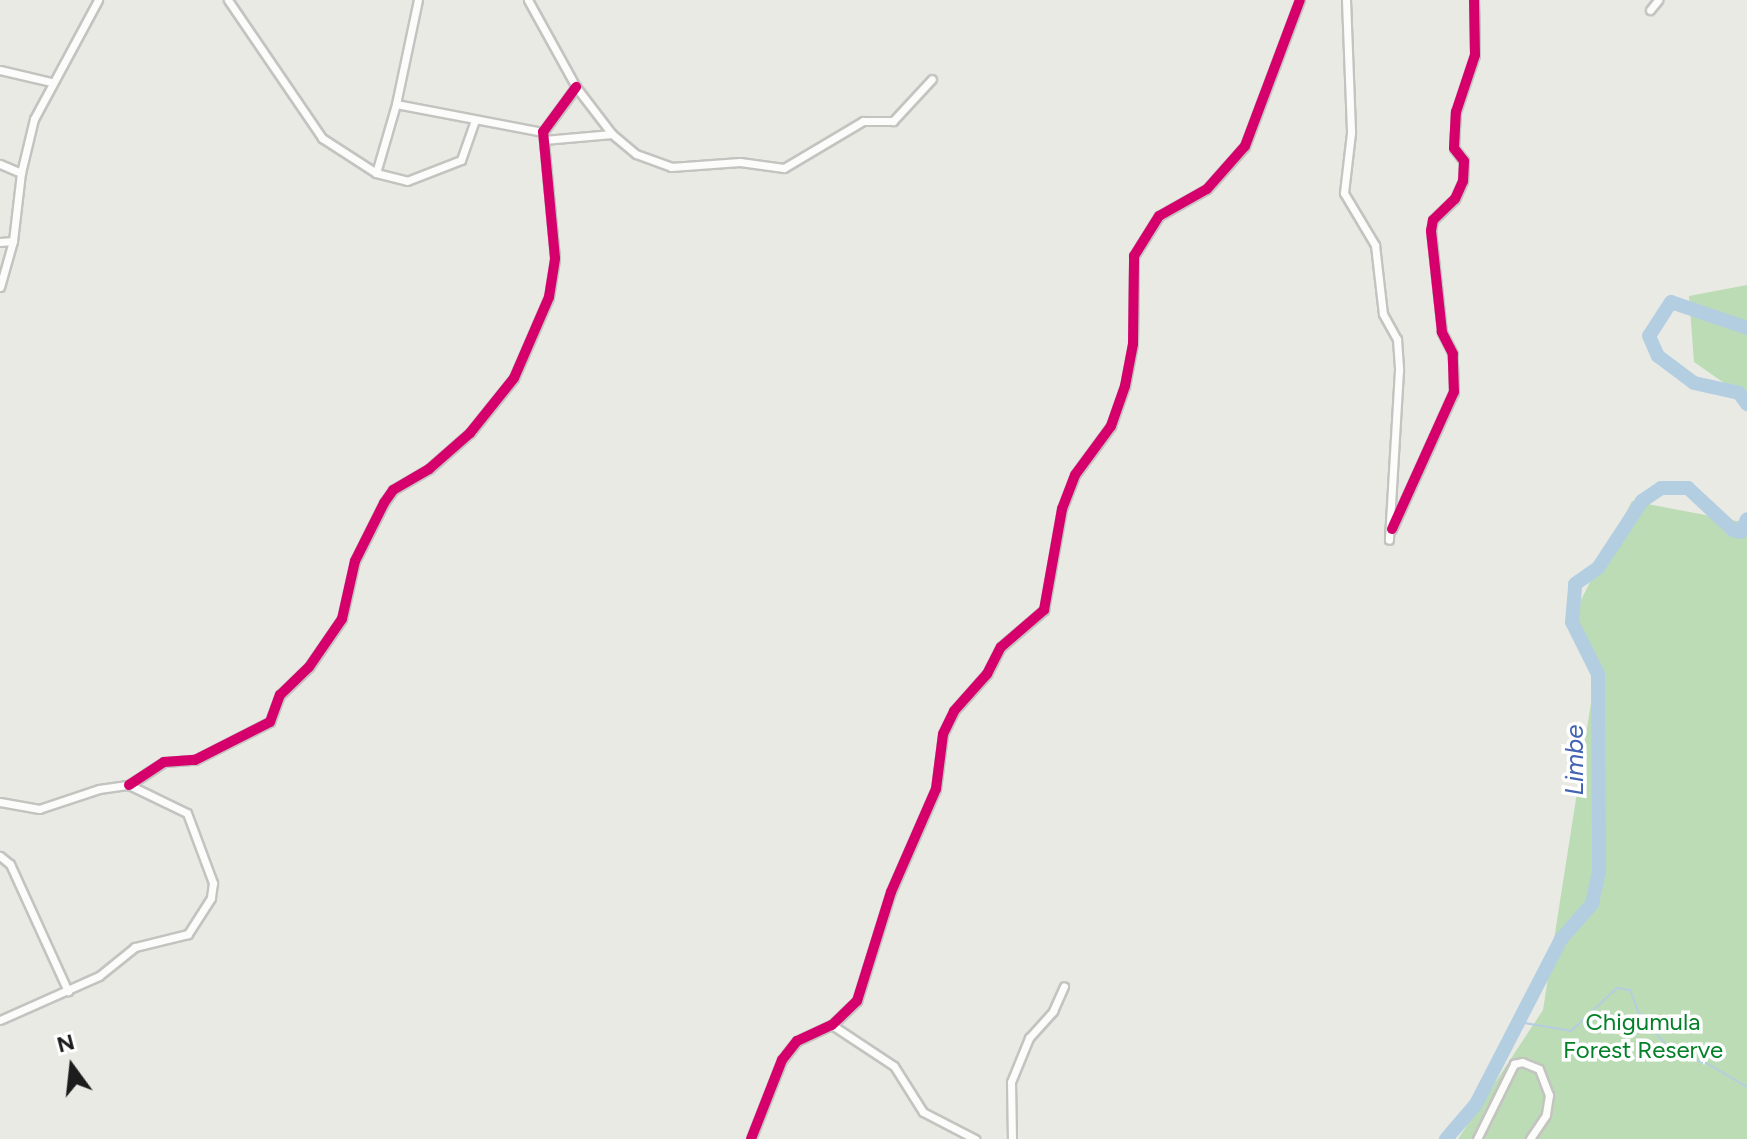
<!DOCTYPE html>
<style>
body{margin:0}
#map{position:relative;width:1747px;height:1139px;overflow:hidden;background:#eaeae4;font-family:Figtree,sans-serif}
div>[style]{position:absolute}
.forest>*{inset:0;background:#bcdcb6}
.stream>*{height:2px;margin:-1px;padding:0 1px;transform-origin:1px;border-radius:1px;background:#b4cee1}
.river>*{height:14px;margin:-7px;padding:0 7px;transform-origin:7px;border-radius:7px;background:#b4cee1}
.roads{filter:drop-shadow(2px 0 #c3c3c0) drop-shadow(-2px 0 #c3c3c0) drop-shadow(0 2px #c3c3c0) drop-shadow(0 -2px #c3c3c0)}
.street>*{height:7px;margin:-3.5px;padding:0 3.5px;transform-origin:3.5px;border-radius:3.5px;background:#fcfcfb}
.cycleway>*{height:10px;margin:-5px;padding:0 5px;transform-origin:5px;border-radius:5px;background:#d6006c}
span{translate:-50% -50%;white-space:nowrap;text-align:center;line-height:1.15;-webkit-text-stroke:7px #fff;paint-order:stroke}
.park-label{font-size:24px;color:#038028}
.water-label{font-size:26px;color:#4262b2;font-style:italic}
.north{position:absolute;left:32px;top:1027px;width:80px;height:80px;-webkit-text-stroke:6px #fff;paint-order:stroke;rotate:345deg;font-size:22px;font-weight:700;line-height:32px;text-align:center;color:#1c1c1c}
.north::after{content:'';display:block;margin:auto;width:28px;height:36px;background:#1c1c1c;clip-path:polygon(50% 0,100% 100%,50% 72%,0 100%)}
</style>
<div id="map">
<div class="forest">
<i style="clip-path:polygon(1747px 285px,1747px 399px,1694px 362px,1689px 296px)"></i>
<i style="clip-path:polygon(1632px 501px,1747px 523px,1747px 1139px,1458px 1139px,1543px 1010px,1596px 671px,1569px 623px)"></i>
</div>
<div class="stream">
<i style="left:1519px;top:1022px;width:53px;rotate:9.8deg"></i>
<i style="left:1571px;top:1031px;width:63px;rotate:-43.1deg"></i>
<i style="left:1617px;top:988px;width:13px;rotate:9deg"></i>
<i style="left:1630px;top:990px;width:25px;rotate:69deg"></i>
<i style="left:1639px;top:1013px;width:52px;rotate:49.6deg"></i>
<i style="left:1673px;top:1053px;width:34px;rotate:17deg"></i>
<i style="left:1706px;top:1063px;width:48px;rotate:30.3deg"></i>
</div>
<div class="river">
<i style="left:1747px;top:328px;width:80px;rotate:-161.1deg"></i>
<i style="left:1671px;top:302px;width:40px;rotate:122.9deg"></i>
<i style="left:1649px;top:336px;width:22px;rotate:66deg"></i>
<i style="left:1658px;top:356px;width:45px;rotate:36.9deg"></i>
<i style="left:1694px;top:383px;width:46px;rotate:12.5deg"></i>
<i style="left:1739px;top:393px;width:14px;rotate:54deg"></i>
<i style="left:1446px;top:1139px;width:46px;rotate:-49.4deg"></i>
<i style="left:1476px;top:1104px;width:186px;rotate:-62.7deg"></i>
<i style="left:1561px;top:939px;width:47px;rotate:-48.5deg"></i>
<i style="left:1592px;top:904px;width:33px;rotate:-78deg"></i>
<i style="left:1599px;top:872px;width:198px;rotate:-90.3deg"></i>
<i style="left:1598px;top:674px;width:58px;rotate:-116.6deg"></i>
<i style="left:1572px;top:622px;width:38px;rotate:-85deg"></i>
<i style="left:1575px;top:584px;width:28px;rotate:-35deg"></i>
<i style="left:1598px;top:568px;width:80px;rotate:-56.7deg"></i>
<i style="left:1642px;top:501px;width:23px;rotate:-34deg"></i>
<i style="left:1661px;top:488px;width:27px"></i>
<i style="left:1688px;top:488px;width:62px;rotate:43deg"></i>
<i style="left:1733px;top:530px;width:8px;rotate:14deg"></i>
<i style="left:1741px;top:532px;width:14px;rotate:-65deg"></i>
</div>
<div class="roads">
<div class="street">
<i style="left:228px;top:0;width:167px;rotate:55.7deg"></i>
<i style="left:322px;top:138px;width:64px;rotate:32.9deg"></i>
<i style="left:376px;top:173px;width:72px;rotate:-73.8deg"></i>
<i style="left:396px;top:104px;width:150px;rotate:10.8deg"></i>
<i style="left:528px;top:0;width:99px;rotate:61.1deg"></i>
<i style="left:576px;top:87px;width:59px;rotate:52.5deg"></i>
<i style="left:612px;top:134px;width:31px;rotate:40deg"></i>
<i style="left:636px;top:154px;width:37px;rotate:20deg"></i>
<i style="left:671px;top:167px;width:69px;rotate:-4.1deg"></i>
<i style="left:740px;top:162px;width:44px;rotate:7.8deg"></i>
<i style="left:784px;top:168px;width:92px;rotate:-30.7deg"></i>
<i style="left:863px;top:121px;width:30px"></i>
<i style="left:893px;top:121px;width:57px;rotate:-47.1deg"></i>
<i style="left:1346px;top:0;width:133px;rotate:87.8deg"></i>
<i style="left:1351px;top:133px;width:60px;rotate:96.7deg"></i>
<i style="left:1344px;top:193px;width:61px;rotate:59.2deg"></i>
<i style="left:1375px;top:245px;width:69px;rotate:83.4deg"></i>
<i style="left:1383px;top:314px;width:29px;rotate:61deg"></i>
<i style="left:1397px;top:339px;width:31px;rotate:86deg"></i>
<i style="left:1399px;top:370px;width:170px;rotate:93.4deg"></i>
<i style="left:1650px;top:10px;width:13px;rotate:-51deg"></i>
<i style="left:0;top:70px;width:52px;rotate:13.2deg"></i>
<i style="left:396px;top:104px;width:106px;rotate:-78.1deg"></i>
<i style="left:544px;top:140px;width:68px;rotate:-5deg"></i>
<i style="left:0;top:164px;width:23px;rotate:23deg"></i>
<i style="left:376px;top:173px;width:32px;rotate:14deg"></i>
<i style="left:407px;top:181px;width:58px;rotate:-21.3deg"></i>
<i style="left:461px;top:160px;width:42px;rotate:-70.7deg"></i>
<i style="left:0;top:242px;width:13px;rotate:-4deg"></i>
<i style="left:0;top:287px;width:48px;rotate:-74.2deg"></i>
<i style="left:13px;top:241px;width:68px;rotate:-83.3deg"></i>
<i style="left:21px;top:173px;width:56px;rotate:-76.5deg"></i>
<i style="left:34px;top:119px;width:135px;rotate:-61.7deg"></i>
<i style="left:1392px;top:529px;width:150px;rotate:-65.7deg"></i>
<i style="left:1454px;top:392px;width:38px;rotate:-92deg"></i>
<i style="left:1453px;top:354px;width:25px;rotate:-117deg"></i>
<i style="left:1442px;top:332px;width:102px;rotate:-96.2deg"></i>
<i style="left:1431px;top:231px;width:11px;rotate:-80deg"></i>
<i style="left:1433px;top:220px;width:30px;rotate:-44deg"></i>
<i style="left:1455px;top:199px;width:20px;rotate:-66deg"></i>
<i style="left:1463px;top:181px;width:20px;rotate:-87deg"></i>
<i style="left:1464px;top:161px;width:16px;rotate:-128deg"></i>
<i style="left:1454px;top:148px;width:36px;rotate:-87deg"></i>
<i style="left:1456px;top:112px;width:60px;rotate:-71.6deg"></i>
<i style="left:1475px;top:55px;width:55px;rotate:-91deg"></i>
<i style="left:129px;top:785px;width:42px;rotate:-33.3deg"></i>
<i style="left:164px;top:762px;width:31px;rotate:-4deg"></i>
<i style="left:195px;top:760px;width:84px;rotate:-26.9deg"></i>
<i style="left:270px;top:722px;width:29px;rotate:-70deg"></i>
<i style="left:280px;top:695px;width:40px;rotate:-44deg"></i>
<i style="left:309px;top:667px;width:58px;rotate:-55.5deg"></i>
<i style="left:342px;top:619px;width:59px;rotate:-77.4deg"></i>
<i style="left:355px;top:561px;width:65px;rotate:-63.4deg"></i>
<i style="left:384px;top:503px;width:16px;rotate:-55deg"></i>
<i style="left:393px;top:490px;width:42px;rotate:-30.3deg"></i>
<i style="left:429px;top:469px;width:55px;rotate:-41.3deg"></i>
<i style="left:470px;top:433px;width:70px;rotate:-51.3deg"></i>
<i style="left:514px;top:378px;width:88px;rotate:-66.6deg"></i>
<i style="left:549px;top:297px;width:39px;rotate:-81deg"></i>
<i style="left:555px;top:258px;width:127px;rotate:-95.4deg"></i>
<i style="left:543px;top:132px;width:56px;rotate:-53.7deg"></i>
<i style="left:0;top:802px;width:40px;rotate:10deg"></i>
<i style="left:39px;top:809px;width:63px;rotate:-18.4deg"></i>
<i style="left:99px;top:789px;width:30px;rotate:-8deg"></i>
<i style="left:129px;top:785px;width:64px;rotate:25.8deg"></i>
<i style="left:187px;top:813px;width:75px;rotate:69.6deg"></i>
<i style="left:213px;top:883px;width:15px;rotate:98deg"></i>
<i style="left:211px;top:898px;width:43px;rotate:122.6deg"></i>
<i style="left:188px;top:934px;width:55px;rotate:166.2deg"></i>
<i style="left:135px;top:947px;width:46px;rotate:141.1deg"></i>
<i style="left:99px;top:976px;width:108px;rotate:156deg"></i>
<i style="left:0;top:856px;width:13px;rotate:39deg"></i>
<i style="left:10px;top:864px;width:140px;rotate:65.5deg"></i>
<i style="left:832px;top:1025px;width:74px;rotate:33.5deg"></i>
<i style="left:894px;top:1066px;width:54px;rotate:57.8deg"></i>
<i style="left:923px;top:1112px;width:59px;rotate:27.4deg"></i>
<i style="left:751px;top:1139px;width:85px;rotate:-68.6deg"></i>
<i style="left:782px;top:1060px;width:24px;rotate:-52deg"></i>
<i style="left:797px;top:1041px;width:38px;rotate:-25deg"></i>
<i style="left:832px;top:1025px;width:35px;rotate:-44deg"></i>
<i style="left:857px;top:1001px;width:114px;rotate:-72.7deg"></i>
<i style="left:891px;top:892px;width:112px;rotate:-66.4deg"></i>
<i style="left:936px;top:789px;width:55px;rotate:-82.7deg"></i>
<i style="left:943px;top:734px;width:25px;rotate:-64deg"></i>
<i style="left:954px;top:711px;width:50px;rotate:-48.3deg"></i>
<i style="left:987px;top:674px;width:30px;rotate:-63deg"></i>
<i style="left:1001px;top:647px;width:57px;rotate:-40.7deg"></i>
<i style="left:1044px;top:610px;width:103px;rotate:-79.9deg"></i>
<i style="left:1062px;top:509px;width:36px;rotate:-69deg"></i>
<i style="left:1075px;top:475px;width:61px;rotate:-53.7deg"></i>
<i style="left:1111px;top:426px;width:42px;rotate:-70.7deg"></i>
<i style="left:1125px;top:386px;width:43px;rotate:-79.2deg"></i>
<i style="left:1133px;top:344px;width:88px;rotate:-89.3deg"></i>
<i style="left:1134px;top:256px;width:47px;rotate:-58deg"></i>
<i style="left:1159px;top:216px;width:55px;rotate:-29.4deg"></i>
<i style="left:1207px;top:189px;width:57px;rotate:-48.5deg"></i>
<i style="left:1245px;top:146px;width:156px;rotate:-69.4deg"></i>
<i style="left:1012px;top:1139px;width:57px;rotate:-91deg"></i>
<i style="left:1011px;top:1082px;width:48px;rotate:-67.8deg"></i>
<i style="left:1029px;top:1038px;width:36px;rotate:-48deg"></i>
<i style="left:1053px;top:1011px;width:27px;rotate:-66deg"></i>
<i style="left:1477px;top:1139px;width:84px;rotate:-63.7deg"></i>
<i style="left:1514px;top:1064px;width:8px;rotate:-14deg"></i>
<i style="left:1522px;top:1062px;width:18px;rotate:22deg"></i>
<i style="left:1539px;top:1069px;width:28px;rotate:69deg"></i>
<i style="left:1549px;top:1095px;width:20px;rotate:99deg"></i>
<i style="left:1546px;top:1115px;width:29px;rotate:124deg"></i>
</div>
</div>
<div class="cycleway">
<i style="left:1392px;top:529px;width:150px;rotate:-65.7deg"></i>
<i style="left:1454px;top:392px;width:38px;rotate:-92deg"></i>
<i style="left:1453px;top:354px;width:25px;rotate:-117deg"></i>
<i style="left:1442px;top:332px;width:102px;rotate:-96.2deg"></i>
<i style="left:1431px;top:231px;width:11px;rotate:-80deg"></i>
<i style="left:1433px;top:220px;width:30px;rotate:-44deg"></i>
<i style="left:1455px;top:199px;width:20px;rotate:-66deg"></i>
<i style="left:1463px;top:181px;width:20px;rotate:-87deg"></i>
<i style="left:1464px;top:161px;width:16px;rotate:-128deg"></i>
<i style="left:1454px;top:148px;width:36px;rotate:-87deg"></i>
<i style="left:1456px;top:112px;width:60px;rotate:-71.6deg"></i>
<i style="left:1475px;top:55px;width:55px;rotate:-91deg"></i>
<i style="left:129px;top:785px;width:42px;rotate:-33.3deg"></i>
<i style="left:164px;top:762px;width:31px;rotate:-4deg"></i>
<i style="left:195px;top:760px;width:84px;rotate:-26.9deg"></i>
<i style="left:270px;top:722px;width:29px;rotate:-70deg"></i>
<i style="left:280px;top:695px;width:40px;rotate:-44deg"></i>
<i style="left:309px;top:667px;width:58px;rotate:-55.5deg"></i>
<i style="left:342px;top:619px;width:59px;rotate:-77.4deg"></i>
<i style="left:355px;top:561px;width:65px;rotate:-63.4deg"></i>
<i style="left:384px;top:503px;width:16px;rotate:-55deg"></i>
<i style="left:393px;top:490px;width:42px;rotate:-30.3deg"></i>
<i style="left:429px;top:469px;width:55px;rotate:-41.3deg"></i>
<i style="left:470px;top:433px;width:70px;rotate:-51.3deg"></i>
<i style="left:514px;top:378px;width:88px;rotate:-66.6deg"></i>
<i style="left:549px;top:297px;width:39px;rotate:-81deg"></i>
<i style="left:555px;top:258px;width:127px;rotate:-95.4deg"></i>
<i style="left:543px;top:132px;width:56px;rotate:-53.7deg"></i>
<i style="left:751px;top:1139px;width:85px;rotate:-68.6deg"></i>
<i style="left:782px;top:1060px;width:24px;rotate:-52deg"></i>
<i style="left:797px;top:1041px;width:38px;rotate:-25deg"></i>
<i style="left:832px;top:1025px;width:35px;rotate:-44deg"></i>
<i style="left:857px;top:1001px;width:114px;rotate:-72.7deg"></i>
<i style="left:891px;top:892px;width:112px;rotate:-66.4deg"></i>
<i style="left:936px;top:789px;width:55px;rotate:-82.7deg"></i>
<i style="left:943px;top:734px;width:25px;rotate:-64deg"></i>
<i style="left:954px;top:711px;width:50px;rotate:-48.3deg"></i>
<i style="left:987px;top:674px;width:30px;rotate:-63deg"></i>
<i style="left:1001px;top:647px;width:57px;rotate:-40.7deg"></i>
<i style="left:1044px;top:610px;width:103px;rotate:-79.9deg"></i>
<i style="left:1062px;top:509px;width:36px;rotate:-69deg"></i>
<i style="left:1075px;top:475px;width:61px;rotate:-53.7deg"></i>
<i style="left:1111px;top:426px;width:42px;rotate:-70.7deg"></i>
<i style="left:1125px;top:386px;width:43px;rotate:-79.2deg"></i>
<i style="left:1133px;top:344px;width:88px;rotate:-89.3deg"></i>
<i style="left:1134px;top:256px;width:47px;rotate:-58deg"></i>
<i style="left:1159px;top:216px;width:55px;rotate:-29.4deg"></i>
<i style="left:1207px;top:189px;width:57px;rotate:-48.5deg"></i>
<i style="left:1245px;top:146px;width:156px;rotate:-69.4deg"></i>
</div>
<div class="park-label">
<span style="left:1643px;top:1036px">Chigumula<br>Forest Reserve</span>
</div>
<div class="water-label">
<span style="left:1575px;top:760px;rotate:-90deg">Limbe</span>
</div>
<div class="north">N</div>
</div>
